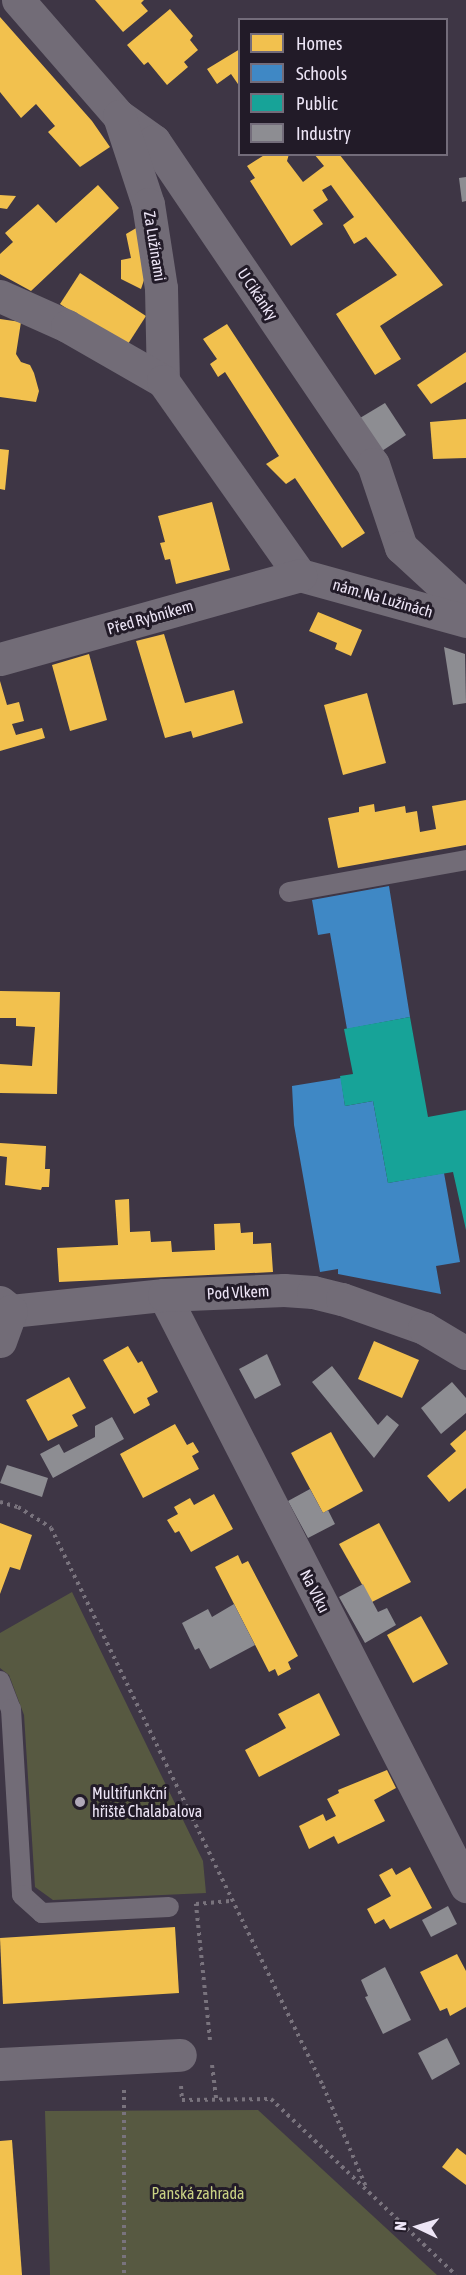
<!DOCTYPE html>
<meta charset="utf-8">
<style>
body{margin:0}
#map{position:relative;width:466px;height:2275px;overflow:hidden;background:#3e3645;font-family:"Asap Condensed",sans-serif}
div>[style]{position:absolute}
.green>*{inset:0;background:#575941}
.homes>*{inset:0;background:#f2c14e}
.schools>*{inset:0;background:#3f88c5}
.public>*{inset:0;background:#17a398}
.industry>*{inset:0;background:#8d8d92}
.path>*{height:4px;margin-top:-2px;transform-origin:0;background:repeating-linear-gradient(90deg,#79737d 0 3px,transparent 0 7.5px)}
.lane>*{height:20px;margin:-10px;padding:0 10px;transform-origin:10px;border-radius:10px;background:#726c77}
.street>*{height:33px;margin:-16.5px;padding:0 16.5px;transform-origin:16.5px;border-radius:16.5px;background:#726c77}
.dots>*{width:16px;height:16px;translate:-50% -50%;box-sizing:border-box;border:3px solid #221b28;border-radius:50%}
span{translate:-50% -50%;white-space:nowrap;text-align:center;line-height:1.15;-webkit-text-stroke:6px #221b28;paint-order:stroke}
.street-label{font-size:16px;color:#ede5f6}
.poi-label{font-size:16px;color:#ede5f6}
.left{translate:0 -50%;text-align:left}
.park-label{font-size:16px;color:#c9d183}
.legend{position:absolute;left:238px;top:18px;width:210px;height:138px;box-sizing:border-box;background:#221b28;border:2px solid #736c7a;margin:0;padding:8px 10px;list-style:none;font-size:18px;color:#ede5f6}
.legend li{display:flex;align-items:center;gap:12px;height:30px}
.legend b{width:30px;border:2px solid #736c7a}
.north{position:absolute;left:388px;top:2197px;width:60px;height:60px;-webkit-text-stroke:4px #221b28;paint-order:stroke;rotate:274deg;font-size:16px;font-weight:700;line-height:24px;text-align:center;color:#ede5f6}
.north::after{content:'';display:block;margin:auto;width:21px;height:27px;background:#ede5f6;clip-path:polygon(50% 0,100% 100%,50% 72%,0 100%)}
</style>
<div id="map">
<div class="green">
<i style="clip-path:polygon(72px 1592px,203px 1861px,206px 1893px,53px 1900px,35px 1887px,24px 1715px,9px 1675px,0 1668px,0 1633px)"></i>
<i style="clip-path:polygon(258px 2110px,437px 2275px,50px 2275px,45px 2111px)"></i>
</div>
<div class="homes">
<i style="clip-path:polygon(95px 0,144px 0,141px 3px,148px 11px,123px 32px)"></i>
<i style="clip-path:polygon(170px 9px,193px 36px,190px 40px,198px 50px,184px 62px,188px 67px,167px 85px,148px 62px,144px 65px,127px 45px)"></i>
<i style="clip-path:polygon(0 17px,92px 121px,110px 147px,80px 167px,48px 132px,55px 126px,36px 104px,21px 118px,0 92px)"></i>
<i style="clip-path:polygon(240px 49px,240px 87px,231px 74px,217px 84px,207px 69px)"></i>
<i style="clip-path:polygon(266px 154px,289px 154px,287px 161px,303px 182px,324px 166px,314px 154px,339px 154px,443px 285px,380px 326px,401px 359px,375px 375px,336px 314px,397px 275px,366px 237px,354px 244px,343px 225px,354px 217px,331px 185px,322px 190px,328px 200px,313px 210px,323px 224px,291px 246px,250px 181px,255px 178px,247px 166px)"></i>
<i style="clip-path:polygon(98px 185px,119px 208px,31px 291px,0 274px,0 254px,13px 242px,5px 233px,38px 204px,56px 223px)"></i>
<i style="clip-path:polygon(0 195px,16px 196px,7px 209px,0 208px)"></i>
<i style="clip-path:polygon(138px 227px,145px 277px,141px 289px,121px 279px,121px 260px,131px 258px,126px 234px)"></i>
<i style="clip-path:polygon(80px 273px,146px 316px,126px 347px,60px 304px)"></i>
<i style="clip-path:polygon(0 319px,21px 322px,16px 354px,21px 362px,30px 365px,34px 373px,39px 391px,36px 402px,0 397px)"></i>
<i style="clip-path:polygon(227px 324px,365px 533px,342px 548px,295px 478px,286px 484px,266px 464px,279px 456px,225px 372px,218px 377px,210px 364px,217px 359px,203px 339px)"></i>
<i style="clip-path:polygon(466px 352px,466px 382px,431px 404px,417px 385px)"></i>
<i style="clip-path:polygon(466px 419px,466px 458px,433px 459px,430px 422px)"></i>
<i style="clip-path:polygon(0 449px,9px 450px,5px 490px,0 489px)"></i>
<i style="clip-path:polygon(212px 502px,230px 570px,176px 584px,170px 559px,165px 560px,160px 543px,165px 542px,158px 516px)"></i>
<i style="clip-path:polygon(318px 612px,362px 630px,351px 656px,335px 649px,337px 643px,309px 631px)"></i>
<i style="clip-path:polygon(164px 634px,185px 703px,234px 690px,243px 723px,193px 738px,191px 731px,165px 738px,136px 641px)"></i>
<i style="clip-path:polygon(89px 654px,107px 720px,70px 731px,52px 665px)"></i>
<i style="clip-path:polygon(0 681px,7px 705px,19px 702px,24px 721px,12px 724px,16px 735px,42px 728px,45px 738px,0 751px)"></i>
<i style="clip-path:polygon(367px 693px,386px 763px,343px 775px,324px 705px)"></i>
<i style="clip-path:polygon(466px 800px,466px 845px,338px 868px,328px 818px,359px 812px,359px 807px,374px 804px,375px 812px,405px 806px,406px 813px,417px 811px,420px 832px,436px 829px,432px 806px)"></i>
<i style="clip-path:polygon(0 991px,60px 992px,57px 1094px,0 1093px,0 1064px,32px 1066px,35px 1027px,16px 1026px,16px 1018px,0 1018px)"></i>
<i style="clip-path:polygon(0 1143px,46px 1146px,45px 1169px,50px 1169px,49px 1187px,42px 1187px,41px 1190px,5px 1185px,7px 1157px,0 1156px)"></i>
<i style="clip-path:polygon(129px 1199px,130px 1232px,150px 1231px,151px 1242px,171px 1241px,172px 1252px,215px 1250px,214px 1224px,240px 1223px,241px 1233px,253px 1232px,253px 1244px,271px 1243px,273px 1272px,59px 1282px,57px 1248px,118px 1245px,115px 1200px)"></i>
<i style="clip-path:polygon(374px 1341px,419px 1360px,402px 1398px,358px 1379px)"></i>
<i style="clip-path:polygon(128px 1346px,138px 1363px,142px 1361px,158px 1392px,147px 1398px,150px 1405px,134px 1414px,103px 1360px)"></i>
<i style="clip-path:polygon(69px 1377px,86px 1408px,72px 1415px,78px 1426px,48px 1441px,26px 1400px)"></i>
<i style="clip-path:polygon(175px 1424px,187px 1445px,193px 1442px,199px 1452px,192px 1456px,199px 1469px,143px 1498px,120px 1454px)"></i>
<i style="clip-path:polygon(466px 1430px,466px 1488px,449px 1502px,427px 1476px,456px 1451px,450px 1444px)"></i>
<i style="clip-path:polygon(331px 1432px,363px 1491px,323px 1513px,291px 1453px)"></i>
<i style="clip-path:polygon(214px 1494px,233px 1529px,191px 1552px,179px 1531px,175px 1533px,167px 1520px,178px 1514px,174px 1507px,190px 1498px,194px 1505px)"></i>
<i style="clip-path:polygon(0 1523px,32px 1535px,20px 1570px,10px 1567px,0 1594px)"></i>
<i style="clip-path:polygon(379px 1523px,411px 1582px,372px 1602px,339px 1544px)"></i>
<i style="clip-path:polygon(238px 1555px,242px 1564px,248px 1561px,298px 1656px,288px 1662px,291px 1669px,278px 1676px,275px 1669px,269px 1672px,215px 1567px)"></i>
<i style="clip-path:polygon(421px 1616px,448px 1664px,413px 1683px,387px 1635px)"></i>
<i style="clip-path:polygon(319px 1693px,340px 1735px,259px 1777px,245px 1750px,286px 1728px,278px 1714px)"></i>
<i style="clip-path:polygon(387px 1770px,396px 1788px,374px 1800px,385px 1821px,338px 1844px,334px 1836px,309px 1849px,299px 1826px,323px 1814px,326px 1821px,336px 1816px,327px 1799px,339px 1793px,338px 1790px)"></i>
<i style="clip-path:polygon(410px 1867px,432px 1908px,390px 1929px,384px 1919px,375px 1924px,367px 1909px,391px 1896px,379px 1875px,392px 1868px,396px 1875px)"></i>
<i style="clip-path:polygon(175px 1927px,179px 1993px,3px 2004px,0 1938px)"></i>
<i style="clip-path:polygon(457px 1954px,466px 1971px,466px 2007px,450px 2016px,447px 2008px,440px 2011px,420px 1972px)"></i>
<i style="clip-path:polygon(12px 2140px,22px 2275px,0 2275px,0 2141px)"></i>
<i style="clip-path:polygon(457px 2148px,466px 2155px,466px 2185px,442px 2167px)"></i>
</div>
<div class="schools">
<i style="clip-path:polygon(389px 886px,410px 1017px,347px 1029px,330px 933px,318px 935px,312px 900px)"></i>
<i style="clip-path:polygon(341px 1078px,345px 1106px,373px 1101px,388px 1183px,444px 1173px,460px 1262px,436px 1266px,441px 1294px,338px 1274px,338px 1269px,320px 1272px,294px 1125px,292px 1086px)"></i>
</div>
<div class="public">
<i style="clip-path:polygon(410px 1017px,428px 1117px,466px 1110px,466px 1230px,453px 1172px,388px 1183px,373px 1101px,345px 1106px,340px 1076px,353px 1074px,344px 1029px)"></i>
</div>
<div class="industry">
<i style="clip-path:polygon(466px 177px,466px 201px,462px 202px,459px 178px)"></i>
<i style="clip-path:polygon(385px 403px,406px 435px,382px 451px,360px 418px)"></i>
<i style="clip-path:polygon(444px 647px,465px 654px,466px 703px,453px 705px)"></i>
<i style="clip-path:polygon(267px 1354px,281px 1385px,255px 1399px,239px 1369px)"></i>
<i style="clip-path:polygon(332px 1366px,378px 1425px,387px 1415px,399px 1425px,374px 1458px,312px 1382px)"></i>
<i style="clip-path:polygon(452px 1382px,466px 1398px,466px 1413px,441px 1434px,421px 1408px)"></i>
<i style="clip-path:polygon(112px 1417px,124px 1439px,53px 1478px,40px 1454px,59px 1444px,64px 1453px,95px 1437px,95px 1426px)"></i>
<i style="clip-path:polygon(7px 1465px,48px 1478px,42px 1497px,0 1483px)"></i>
<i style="clip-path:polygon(310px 1489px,323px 1513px,328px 1510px,335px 1524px,308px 1538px,288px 1501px)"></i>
<i style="clip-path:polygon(363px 1584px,378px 1612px,387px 1608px,396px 1625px,365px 1643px,339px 1597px)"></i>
<i style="clip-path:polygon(234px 1604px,255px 1645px,210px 1669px,199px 1648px,195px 1650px,182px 1623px,208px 1609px,212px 1617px)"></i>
<i style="clip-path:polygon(448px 1906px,457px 1924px,431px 1937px,422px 1920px)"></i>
<i style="clip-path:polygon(385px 1967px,411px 2020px,383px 2034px,365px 1997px,368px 1996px,361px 1980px)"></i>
<i style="clip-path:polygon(447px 2038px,460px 2064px,432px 2080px,418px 2053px)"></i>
</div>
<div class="path">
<i style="left:0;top:1502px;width:19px;rotate:16deg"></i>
<i style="left:18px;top:1507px;width:39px;rotate:32deg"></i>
<i style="left:51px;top:1528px;width:621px;rotate:64.01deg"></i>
<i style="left:323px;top:2086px;width:110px;rotate:66.9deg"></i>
<i style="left:210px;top:2040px;width:137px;rotate:-95.9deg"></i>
<i style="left:196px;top:1904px;width:37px;rotate:-5deg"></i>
<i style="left:212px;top:2065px;width:35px;rotate:83deg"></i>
<i style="left:181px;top:2086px;width:14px;rotate:86deg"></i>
<i style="left:182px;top:2100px;width:89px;rotate:-0.6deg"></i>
<i style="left:271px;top:2099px;width:255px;rotate:43.6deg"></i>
<i style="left:124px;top:2090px;width:185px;rotate:90deg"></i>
</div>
<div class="lane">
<i style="left:289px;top:892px;width:180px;rotate:-10.2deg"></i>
<i style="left:0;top:1681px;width:30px;rotate:69deg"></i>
<i style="left:11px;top:1709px;width:186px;rotate:86.6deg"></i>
<i style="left:22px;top:1895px;width:27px;rotate:42deg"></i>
<i style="left:42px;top:1913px;width:127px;rotate:-2.7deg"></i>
</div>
<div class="street">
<i style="left:18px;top:0;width:154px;rotate:49deg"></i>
<i style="left:119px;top:116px;width:43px;rotate:35.5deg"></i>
<i style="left:154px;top:141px;width:390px;rotate:55.9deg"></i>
<i style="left:373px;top:464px;width:88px;rotate:71.4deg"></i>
<i style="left:401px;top:547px;width:88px;rotate:42.7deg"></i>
<i style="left:119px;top:116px;width:93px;rotate:71.8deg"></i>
<i style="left:148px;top:204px;width:85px;rotate:81.2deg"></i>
<i style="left:161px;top:288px;width:93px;rotate:88.8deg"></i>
<i style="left:0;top:296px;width:73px;rotate:24.1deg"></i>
<i style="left:67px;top:326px;width:111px;rotate:29.8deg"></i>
<i style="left:163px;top:381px;width:237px;rotate:54.8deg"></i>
<i style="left:300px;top:575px;width:172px;rotate:15.5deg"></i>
<i style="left:0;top:659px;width:312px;rotate:-15.6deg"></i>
<i style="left:164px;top:1295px;width:664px;rotate:62.93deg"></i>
<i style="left:0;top:1302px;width:14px;rotate:39deg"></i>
<i style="left:11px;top:1311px;width:154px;rotate:-6deg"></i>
<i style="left:164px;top:1295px;width:120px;rotate:-2.4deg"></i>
<i style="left:284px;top:1290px;width:29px;rotate:4deg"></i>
<i style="left:313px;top:1292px;width:30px;rotate:14deg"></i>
<i style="left:342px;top:1299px;width:87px;rotate:19.5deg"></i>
<i style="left:424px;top:1328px;width:49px;rotate:30.8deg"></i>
<i style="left:0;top:1341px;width:32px;rotate:-70deg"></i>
<i style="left:0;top:2064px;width:180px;rotate:-2.9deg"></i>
</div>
<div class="dots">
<i style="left:80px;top:1802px;background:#b0a8b8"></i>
</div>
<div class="street-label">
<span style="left:155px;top:246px;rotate:81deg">Za Lužinami</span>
<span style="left:258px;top:294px;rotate:56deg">U Cikánky</span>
<span style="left:383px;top:598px;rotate:16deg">nám. Na Lužinách</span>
<span style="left:150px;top:617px;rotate:-16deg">Před Rybníkem</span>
<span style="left:238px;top:1292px;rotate:-3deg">Pod Vlkem</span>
<span style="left:315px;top:1591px;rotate:63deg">Na Vlku</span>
</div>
<div class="poi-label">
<span class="left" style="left:92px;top:1802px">Multifunkční<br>hřiště Chalabalova</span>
</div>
<div class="park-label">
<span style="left:198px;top:2193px">Panská zahrada</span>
</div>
<ul class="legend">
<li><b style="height:16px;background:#f2c14e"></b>Homes</li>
<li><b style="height:16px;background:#3f88c5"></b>Schools</li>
<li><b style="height:16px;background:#17a398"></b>Public</li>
<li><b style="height:16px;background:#8d8d92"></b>Industry</li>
</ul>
<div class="north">N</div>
</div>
